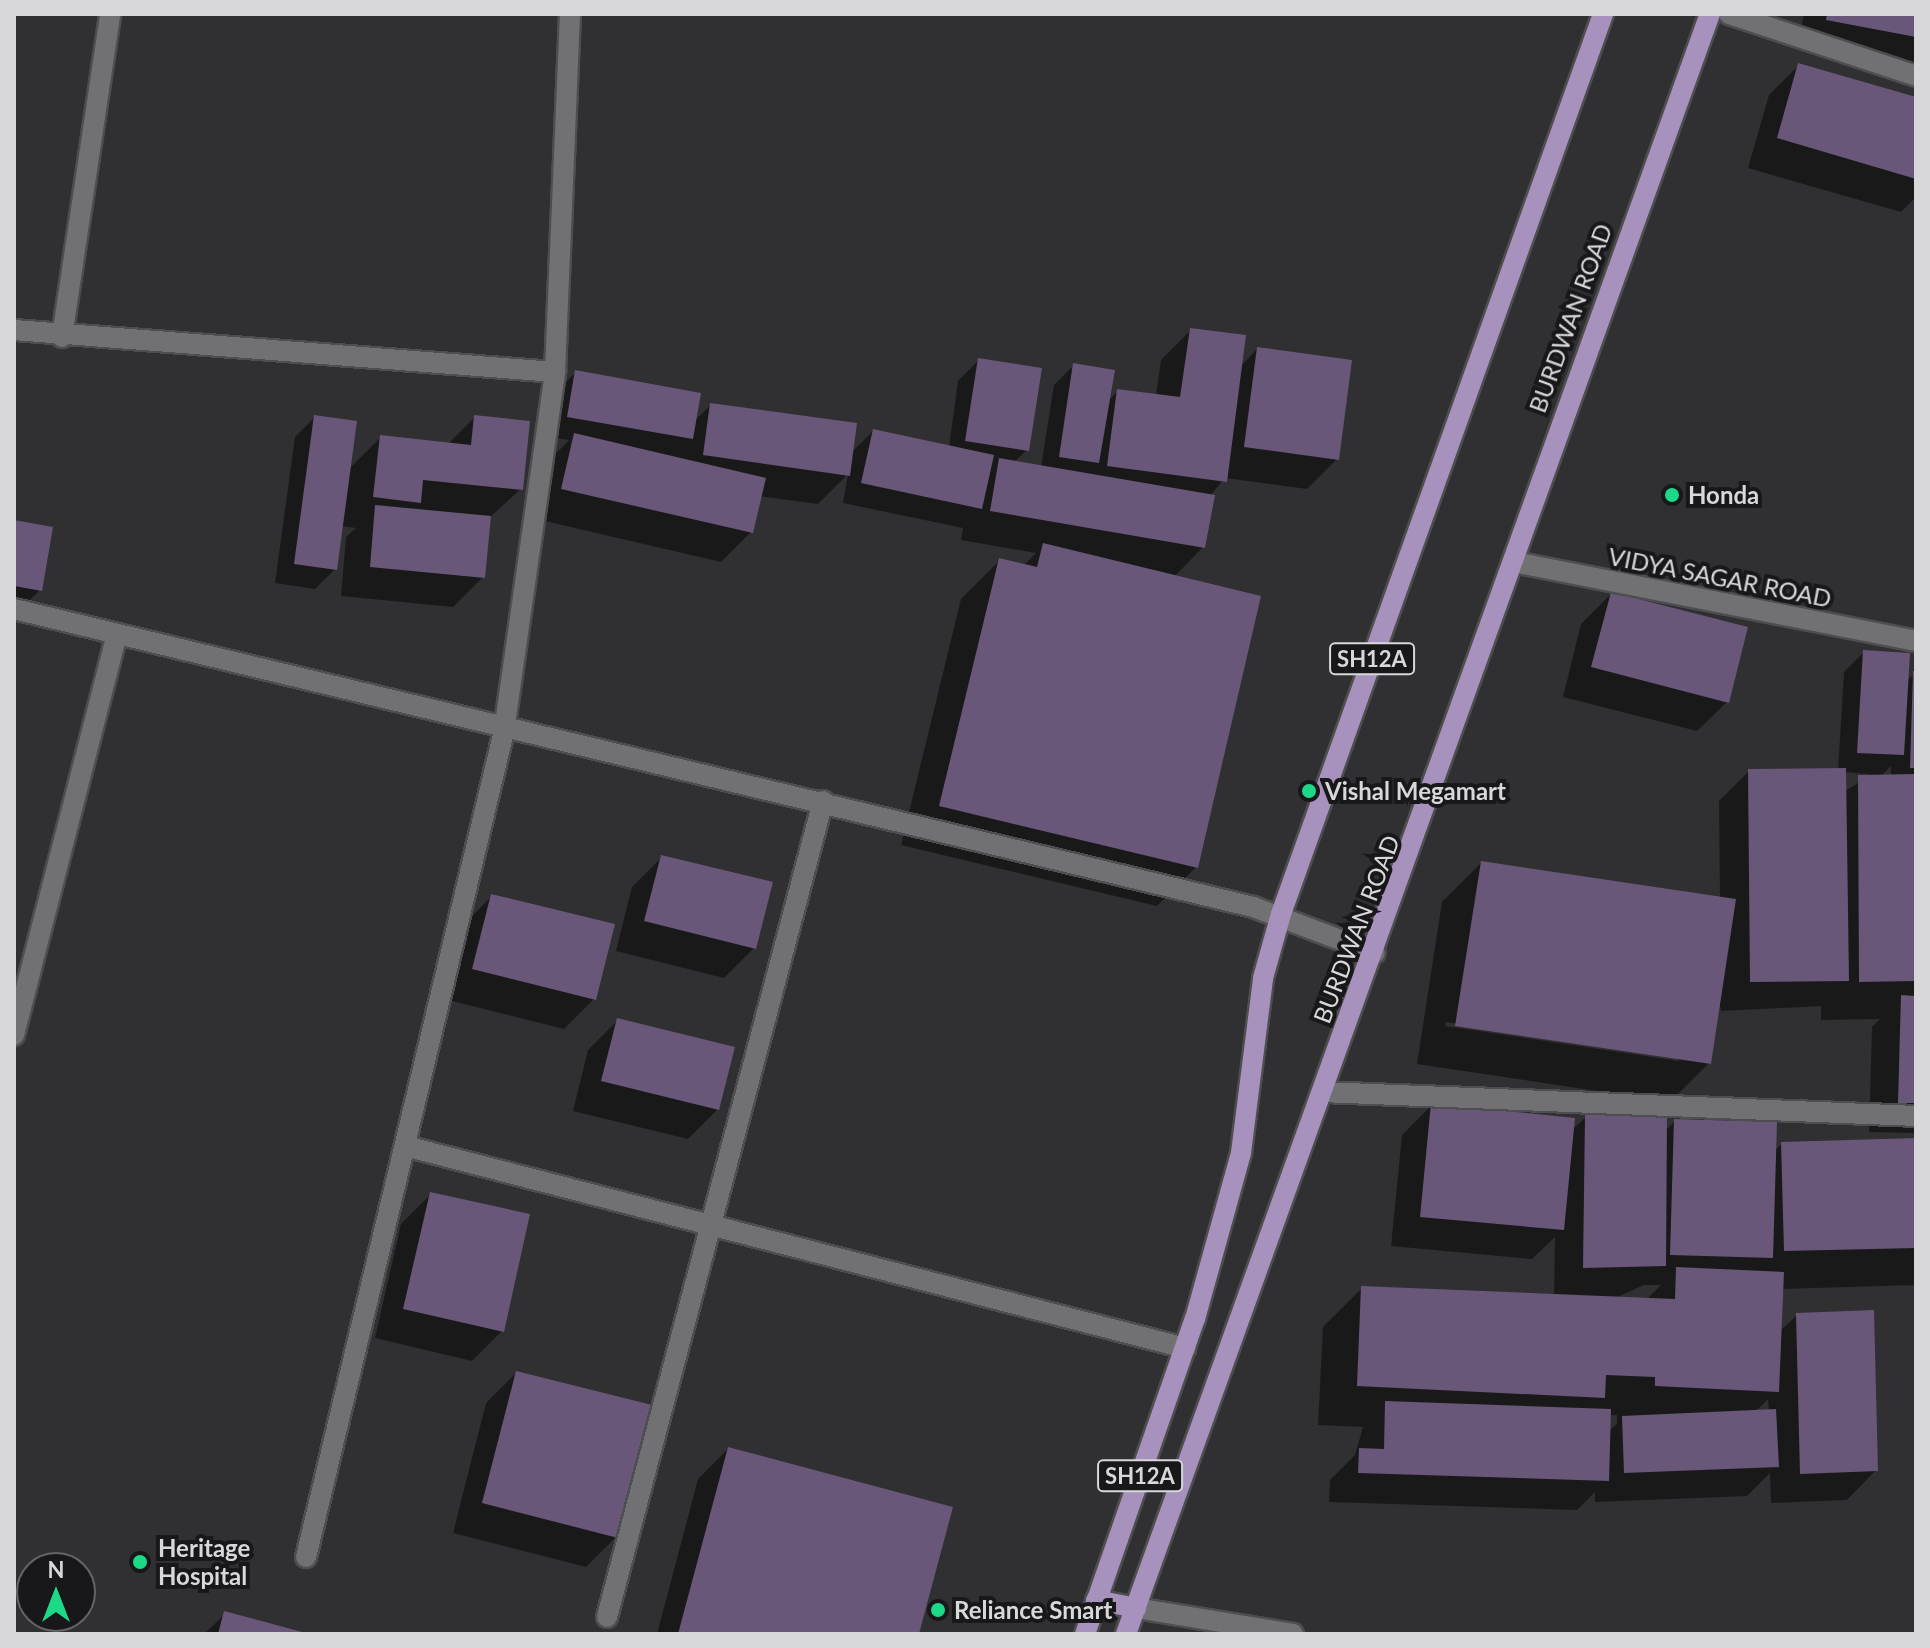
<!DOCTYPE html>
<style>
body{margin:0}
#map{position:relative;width:1930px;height:1648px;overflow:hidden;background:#302f32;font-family:Lato,sans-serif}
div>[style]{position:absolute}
.shadow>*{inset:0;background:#0007}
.building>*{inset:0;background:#685779}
.roads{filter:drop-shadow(2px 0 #4e4d4f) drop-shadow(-2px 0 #4e4d4f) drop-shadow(0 2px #4e4d4f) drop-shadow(0 -2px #4e4d4f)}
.street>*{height:20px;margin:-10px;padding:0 10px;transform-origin:10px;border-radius:10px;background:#717073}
.primary>*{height:20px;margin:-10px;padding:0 10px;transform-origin:10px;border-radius:10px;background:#a792bd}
.dots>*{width:22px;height:22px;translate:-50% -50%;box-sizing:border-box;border:4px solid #181719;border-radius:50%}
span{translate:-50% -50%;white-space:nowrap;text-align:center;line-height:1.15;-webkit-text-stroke:8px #181719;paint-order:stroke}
.shield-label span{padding:2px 6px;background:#181719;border:2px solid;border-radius:6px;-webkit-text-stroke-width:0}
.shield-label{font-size:22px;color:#d8d7d9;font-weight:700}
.street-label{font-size:24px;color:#d8d7d9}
.poi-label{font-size:24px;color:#d8d7d9;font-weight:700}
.left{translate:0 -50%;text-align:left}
.frame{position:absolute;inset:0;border:16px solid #d8d7d9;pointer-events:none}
.north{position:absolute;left:16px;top:1552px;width:80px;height:80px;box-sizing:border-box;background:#181719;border:2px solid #656466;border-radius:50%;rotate:0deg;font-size:22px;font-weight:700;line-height:32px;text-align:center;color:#d8d7d9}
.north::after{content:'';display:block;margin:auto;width:28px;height:36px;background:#1cd988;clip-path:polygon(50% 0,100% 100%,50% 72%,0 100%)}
</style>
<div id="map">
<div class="shadow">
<i style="clip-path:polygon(1804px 14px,1916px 14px,1916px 72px,1797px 49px)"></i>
<i style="clip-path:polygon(1799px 65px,1916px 99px,1916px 197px,1901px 212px,1748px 168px,1769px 95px)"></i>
<i style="clip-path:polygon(1191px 330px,1240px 367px,1257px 349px,1337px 459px,1307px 489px,1225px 478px,1210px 496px,1203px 547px,1174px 577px,1196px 867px,1157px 906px,901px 845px,961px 599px,1000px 560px,1023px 566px,1036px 553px,961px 540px,963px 528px,843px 503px,848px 474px,818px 504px,759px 496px,751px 532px,721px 562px,532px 518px,545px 465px,569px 440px,548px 437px,556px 392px,576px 372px,694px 421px,711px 405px,851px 453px,873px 431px,949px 447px,958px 381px,978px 361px,1027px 450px,1014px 462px,1041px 467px,1054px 385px,1074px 365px,1108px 401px,1118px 391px,1156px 396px,1161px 360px)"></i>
<i style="clip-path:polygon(315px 417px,349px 469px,380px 438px,447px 445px,475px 417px,521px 489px,488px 519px,483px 577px,453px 607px,341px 596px,346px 537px,356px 528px,341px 526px,335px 569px,315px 589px,275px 583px,295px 437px)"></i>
<i style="clip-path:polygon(14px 522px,40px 590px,14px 616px)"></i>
<i style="clip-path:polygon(1611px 594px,1727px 702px,1697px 731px,1563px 697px,1581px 624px)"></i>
<i style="clip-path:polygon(evenodd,1864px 652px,1907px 680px,1916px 673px,1916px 1133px,1869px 1132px,1872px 1027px,1880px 1019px,1821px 1020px,1821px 1006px,1721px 1011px,1719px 999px,1709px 1063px,1670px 1102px,1417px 1064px,1442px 902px,1481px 863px,1720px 899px,1719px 801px,1749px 771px,1838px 770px,1844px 672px,1864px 652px,1891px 766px,1891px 777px,1880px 777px,1891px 766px,1864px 652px,1845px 772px,1868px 774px,1868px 777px,1845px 791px,1845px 772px,1864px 652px,1446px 1022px,1679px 1057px,1679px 1061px,1445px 1026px,1446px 1022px)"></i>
<i style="clip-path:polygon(662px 857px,754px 948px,724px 978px,616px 951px,632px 887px)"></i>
<i style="clip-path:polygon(492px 896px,594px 999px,564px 1029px,444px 999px,462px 926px)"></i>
<i style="clip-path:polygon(618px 1020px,718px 1109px,688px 1139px,573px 1111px,588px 1050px)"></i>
<i style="clip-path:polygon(evenodd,1432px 1105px,1572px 1130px,1586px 1117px,1665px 1131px,1675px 1121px,1774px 1151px,1782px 1144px,1916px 1140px,1916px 1285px,1781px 1289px,1779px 1332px,1797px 1315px,1876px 1470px,1847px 1500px,1771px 1503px,1770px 1473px,1747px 1496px,1595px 1502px,1595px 1492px,1577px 1510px,1329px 1502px,1330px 1480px,1355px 1455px,1363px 1427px,1318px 1425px,1323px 1327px,1362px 1288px,1554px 1296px,1555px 1237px,1532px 1259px,1391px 1246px,1402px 1135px,1432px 1105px,1644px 1285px,1661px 1285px,1646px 1300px,1613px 1299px,1644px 1285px,1432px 1105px,1768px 1399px,1769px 1412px,1755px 1412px,1768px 1399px,1432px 1105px,1609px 1415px,1617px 1415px,1617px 1424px,1608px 1432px,1609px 1415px)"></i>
<i style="clip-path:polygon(431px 1194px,502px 1331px,472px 1361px,375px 1338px,401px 1224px)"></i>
<i style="clip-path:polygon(516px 1373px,616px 1537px,586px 1567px,453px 1533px,486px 1403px)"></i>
<i style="clip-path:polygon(728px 1449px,917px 1634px,657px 1634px,698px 1479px)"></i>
<i style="clip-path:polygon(225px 1614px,302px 1634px,204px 1634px)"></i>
</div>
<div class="building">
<i style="clip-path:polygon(1827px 14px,1916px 14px,1916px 37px,1826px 20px)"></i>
<i style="clip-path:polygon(1798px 63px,1916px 97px,1916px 179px,1777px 138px)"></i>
<i style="clip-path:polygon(1190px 328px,1246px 335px,1227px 482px,1107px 466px,1117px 389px,1180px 397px)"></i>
<i style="clip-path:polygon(1257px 347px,1352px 360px,1339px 460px,1244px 447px)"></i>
<i style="clip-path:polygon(978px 358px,1042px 368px,1029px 451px,965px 441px)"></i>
<i style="clip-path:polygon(1073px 363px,1115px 370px,1099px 463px,1059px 457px)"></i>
<i style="clip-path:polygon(575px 370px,701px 393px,693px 439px,567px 417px)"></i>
<i style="clip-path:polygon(710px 403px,857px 423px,850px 476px,703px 455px)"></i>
<i style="clip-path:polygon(314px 415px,357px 421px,337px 570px,294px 564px)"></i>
<i style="clip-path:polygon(474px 415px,530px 421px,523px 490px,423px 480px,421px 503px,373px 497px,380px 435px,471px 445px)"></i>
<i style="clip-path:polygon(873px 429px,994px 455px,982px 509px,861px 483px)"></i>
<i style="clip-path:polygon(574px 433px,766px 478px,753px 533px,561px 489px)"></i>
<i style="clip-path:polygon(999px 458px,1215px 495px,1205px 548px,990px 511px)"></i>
<i style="clip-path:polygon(375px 505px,491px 516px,485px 578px,370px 567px)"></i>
<i style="clip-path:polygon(14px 520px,53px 527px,42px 591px,14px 586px)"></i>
<i style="clip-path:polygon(1043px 543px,1261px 596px,1198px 868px,939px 806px,999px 558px,1037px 567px)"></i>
<i style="clip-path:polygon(1611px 592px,1748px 627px,1729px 703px,1591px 667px)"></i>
<i style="clip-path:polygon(1863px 650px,1910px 653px,1904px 755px,1857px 753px)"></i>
<i style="clip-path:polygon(1913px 671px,1916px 671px,1916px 768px,1910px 768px)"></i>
<i style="clip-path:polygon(1846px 768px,1849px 981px,1750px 982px,1748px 769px)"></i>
<i style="clip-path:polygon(1916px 774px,1916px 981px,1859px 982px,1858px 775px)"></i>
<i style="clip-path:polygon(661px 855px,773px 882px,756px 949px,644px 921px)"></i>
<i style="clip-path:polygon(1481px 861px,1736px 899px,1711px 1064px,1455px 1026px)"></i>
<i style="clip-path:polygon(491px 894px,615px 924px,596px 1000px,472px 969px)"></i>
<i style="clip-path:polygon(1901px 995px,1916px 996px,1916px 1103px,1898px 1103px)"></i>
<i style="clip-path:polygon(617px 1018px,735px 1047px,719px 1110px,601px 1081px)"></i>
<i style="clip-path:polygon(1431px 1103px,1575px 1118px,1564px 1230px,1420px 1217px)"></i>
<i style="clip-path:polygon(1585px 1115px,1667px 1115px,1666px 1266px,1583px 1268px)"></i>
<i style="clip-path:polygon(1674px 1119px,1777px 1122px,1773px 1258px,1670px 1255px)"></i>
<i style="clip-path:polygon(1916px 1138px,1916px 1248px,1784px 1251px,1781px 1142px)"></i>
<i style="clip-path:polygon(430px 1192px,530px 1214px,504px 1332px,403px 1309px)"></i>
<i style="clip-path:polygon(1676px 1267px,1784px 1272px,1779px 1392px,1655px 1386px,1655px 1377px,1606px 1375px,1605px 1398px,1357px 1386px,1361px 1286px,1675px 1299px)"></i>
<i style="clip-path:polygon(1874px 1310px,1878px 1471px,1800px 1474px,1796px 1313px)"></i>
<i style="clip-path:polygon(516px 1371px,652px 1405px,618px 1538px,482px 1503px)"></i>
<i style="clip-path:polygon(1385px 1401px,1611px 1409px,1609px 1481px,1358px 1473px,1359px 1448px,1384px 1449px)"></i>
<i style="clip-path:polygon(1776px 1409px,1779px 1467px,1624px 1473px,1622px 1416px)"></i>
<i style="clip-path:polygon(728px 1447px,953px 1507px,919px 1634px,678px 1634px)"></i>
<i style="clip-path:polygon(224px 1611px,306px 1633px,306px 1634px,218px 1634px)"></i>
</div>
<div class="roads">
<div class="street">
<i style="left:1729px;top:14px;width:197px;rotate:18.3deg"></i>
<i style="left:14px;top:330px;width:543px;rotate:4.44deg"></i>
<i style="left:62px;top:337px;width:327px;rotate:-81.5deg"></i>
<i style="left:1514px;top:562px;width:410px;rotate:11.1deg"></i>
<i style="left:14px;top:609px;width:1274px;rotate:13.52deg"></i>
<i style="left:1253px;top:907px;width:130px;rotate:20.7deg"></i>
<i style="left:14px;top:1035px;width:414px;rotate:-75.6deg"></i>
<i style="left:1322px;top:1092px;width:594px;rotate:2.31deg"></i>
<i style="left:409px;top:1147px;width:802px;rotate:14.52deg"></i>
<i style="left:306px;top:1557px;width:849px;rotate:-76.52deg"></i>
<i style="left:504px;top:731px;width:363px;rotate:-81.9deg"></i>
<i style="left:555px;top:372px;width:358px;rotate:-87.6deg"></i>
<i style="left:1136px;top:1608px;width:159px;rotate:9.4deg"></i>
<i style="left:607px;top:1617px;width:844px;rotate:-75.17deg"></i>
</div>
<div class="primary">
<i style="left:1096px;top:1600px;width:41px;rotate:11.3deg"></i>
<i style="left:1085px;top:1634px;width:334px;rotate:-70.8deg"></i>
<i style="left:1195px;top:1319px;width:172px;rotate:-74.5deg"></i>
<i style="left:1241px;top:1153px;width:176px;rotate:-82.8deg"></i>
<i style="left:1263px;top:978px;width:66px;rotate:-74.3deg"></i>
<i style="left:1281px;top:914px;width:956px;rotate:-70.31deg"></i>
<i style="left:1126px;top:1634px;width:1722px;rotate:-70.18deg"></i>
</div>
</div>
<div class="dots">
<i style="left:1672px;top:495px;background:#1cd988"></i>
<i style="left:1309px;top:791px;background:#1cd988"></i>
<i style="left:140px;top:1562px;background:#1cd988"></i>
<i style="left:938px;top:1610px;background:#1cd988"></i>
</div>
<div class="shield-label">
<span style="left:1372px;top:659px">SH12A</span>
<span style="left:1140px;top:1476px">SH12A</span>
</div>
<div class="street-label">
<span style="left:1570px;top:318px;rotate:-70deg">BURDWAN ROAD</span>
<span style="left:1720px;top:577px;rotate:11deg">VIDYA SAGAR ROAD</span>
<span style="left:1356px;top:929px;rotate:-69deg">BURDWAN ROAD</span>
</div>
<div class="poi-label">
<span class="left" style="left:1688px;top:495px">Honda</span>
<span class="left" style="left:1325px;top:791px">Vishal Megamart</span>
<span class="left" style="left:158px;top:1562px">Heritage<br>Hospital</span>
<span class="left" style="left:954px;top:1610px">Reliance Smart</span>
</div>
<div class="frame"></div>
<div class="north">N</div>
</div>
